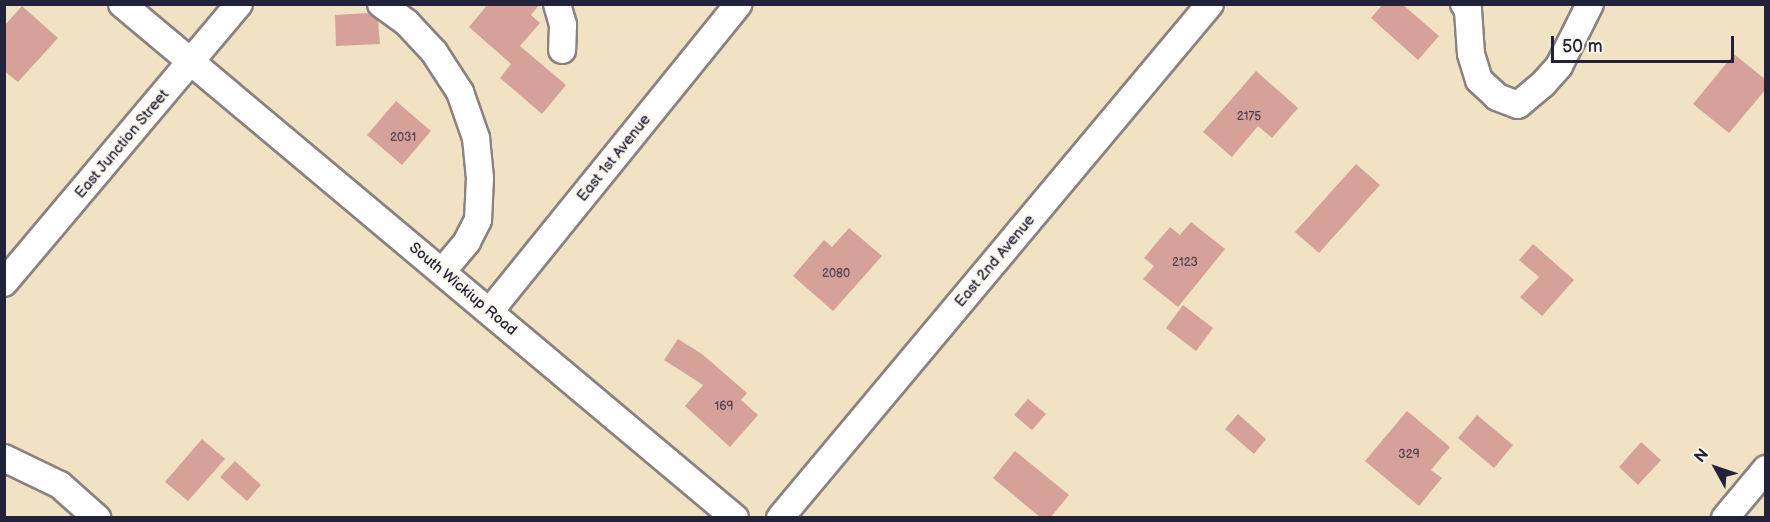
<!DOCTYPE html>
<style>
body{margin:0}
#map{position:relative;width:1770px;height:522px;overflow:hidden;background:#f1e2c4;font-family:"Balsamiq Sans",sans-serif}
div>[style]{position:absolute}
.building>*{inset:0;background:#d5a199}
.roads{filter:drop-shadow(2px 0 #8a8280) drop-shadow(-2px 0 #8a8280) drop-shadow(0 2px #8a8280) drop-shadow(0 -2px #8a8280)}
.minor>*{height:26px;margin:-13px;padding:0 13px;transform-origin:13px;border-radius:13px;background:#fff}
span{translate:-50% -50%;white-space:nowrap;text-align:center;line-height:1.15;-webkit-text-stroke:4.5px #fbf7ec;paint-order:stroke}
.number-label{font-size:12px;color:#4f4252}
.number-label span{-webkit-text-stroke-width:0}
.street-label{font-size:15px;color:#22223b}
.frame{position:absolute;inset:0;border:6px solid #22223b;pointer-events:none}
.north{position:absolute;left:1686px;top:438px;width:60px;height:60px;-webkit-text-stroke:4px #fbf7ec;paint-order:stroke;rotate:310deg;font-size:16px;font-weight:700;line-height:24px;text-align:center;color:#22223b}
.north::after{content:'';display:block;margin:auto;width:21px;height:27px;background:#22223b;clip-path:polygon(50% 0,100% 100%,50% 72%,0 100%)}
.scale{position:absolute;left:1551px;top:36px;width:183px;height:27px;box-sizing:border-box;border:3px solid #22223b;border-top:0;padding-left:8px;font-size:18px;line-height:21px;white-space:nowrap;color:#22223b;-webkit-text-stroke:4px #fbf7ec;paint-order:stroke}
</style>
<div id="map">
<div class="building">
<i style="clip-path:polygon(488px 4px,540px 4px,531px 15px,540px 23px,520px 46px,566px 85px,542px 114px,500px 78px,511px 64px,469px 27px)"></i>
<i style="clip-path:polygon(1383px 4px,1402px 4px,1439px 36px,1418px 60px,1371px 18px)"></i>
<i style="clip-path:polygon(22px 6px,58px 38px,18px 82px,4px 71px,4px 26px)"></i>
<i style="clip-path:polygon(369px 13px,378px 21px,380px 44px,336px 46px,335px 15px)"></i>
<i style="clip-path:polygon(1734px 54px,1766px 80px,1766px 89px,1729px 133px,1693px 104px)"></i>
<i style="clip-path:polygon(1256px 71px,1298px 108px,1272px 138px,1258px 126px,1232px 157px,1203px 132px)"></i>
<i style="clip-path:polygon(396px 101px,431px 131px,402px 165px,367px 135px)"></i>
<i style="clip-path:polygon(1356px 164px,1380px 185px,1319px 253px,1295px 232px)"></i>
<i style="clip-path:polygon(1191px 222px,1225px 249px,1178px 307px,1143px 279px,1154px 266px,1144px 258px,1170px 227px,1180px 235px)"></i>
<i style="clip-path:polygon(849px 228px,882px 256px,833px 311px,793px 276px,824px 240px,832px 247px)"></i>
<i style="clip-path:polygon(1533px 244px,1574px 280px,1542px 316px,1520px 297px,1539px 277px,1519px 260px)"></i>
<i style="clip-path:polygon(1183px 305px,1213px 328px,1196px 351px,1166px 328px)"></i>
<i style="clip-path:polygon(678px 339px,702px 354px,747px 393px,741px 400px,758px 415px,730px 447px,685px 406px,703px 385px,664px 360px)"></i>
<i style="clip-path:polygon(1028px 399px,1046px 414px,1032px 430px,1014px 415px)"></i>
<i style="clip-path:polygon(1407px 411px,1450px 447px,1431px 470px,1442px 478px,1419px 506px,1365px 461px)"></i>
<i style="clip-path:polygon(1238px 414px,1266px 439px,1254px 454px,1225px 429px)"></i>
<i style="clip-path:polygon(1477px 415px,1513px 445px,1494px 468px,1458px 438px)"></i>
<i style="clip-path:polygon(202px 439px,225px 459px,188px 501px,165px 482px)"></i>
<i style="clip-path:polygon(1641px 442px,1661px 460px,1638px 485px,1619px 467px)"></i>
<i style="clip-path:polygon(1015px 451px,1069px 495px,1050px 518px,1041px 518px,993px 478px)"></i>
<i style="clip-path:polygon(235px 461px,261px 485px,247px 501px,220px 477px)"></i>
</div>
<div class="roads">
<div class="minor">
<i style="left:122px;top:4px;width:800px;rotate:39.98deg"></i>
<i style="left:381px;top:4px;width:32px;rotate:36deg"></i>
<i style="left:407px;top:23px;width:40px;rotate:47deg"></i>
<i style="left:434px;top:52px;width:48px;rotate:57deg"></i>
<i style="left:460px;top:92px;width:49px;rotate:70.8deg"></i>
<i style="left:476px;top:138px;width:40px;rotate:84.3deg"></i>
<i style="left:480px;top:178px;width:42px;rotate:92.7deg"></i>
<i style="left:478px;top:220px;width:25px;rotate:117deg"></i>
<i style="left:467px;top:242px;width:38px;rotate:130deg"></i>
<i style="left:557px;top:4px;width:22px;rotate:74deg"></i>
<i style="left:563px;top:25px;width:25px;rotate:92deg"></i>
<i style="left:1464px;top:4px;width:7px;rotate:56deg"></i>
<i style="left:1468px;top:10px;width:44px;rotate:86.1deg"></i>
<i style="left:1471px;top:54px;width:27px;rotate:73deg"></i>
<i style="left:1479px;top:80px;width:25px;rotate:43deg"></i>
<i style="left:1497px;top:97px;width:22px;rotate:21deg"></i>
<i style="left:1518px;top:105px;width:33px;rotate:-40deg"></i>
<i style="left:1543px;top:84px;width:24px;rotate:-48deg"></i>
<i style="left:1559px;top:66px;width:69px;rotate:-63.4deg"></i>
<i style="left:4px;top:283px;width:365px;rotate:-49.9deg"></i>
<i style="left:490px;top:311px;width:395px;rotate:-51deg"></i>
<i style="left:4px;top:458px;width:62px;rotate:25.7deg"></i>
<i style="left:60px;top:485px;width:50px;rotate:41.7deg"></i>
<i style="left:780px;top:518px;width:670px;rotate:-50.08deg"></i>
<i style="left:1725px;top:518px;width:64px;rotate:-50.1deg"></i>
</div>
</div>
<div class="number-label">
<span style="left:1249px;top:117px">2175</span>
<span style="left:403px;top:138px">2031</span>
<span style="left:1185px;top:263px">2123</span>
<span style="left:836px;top:274px">2080</span>
<span style="left:724px;top:407px">169</span>
<span style="left:1409px;top:455px">329</span>
</div>
<div class="street-label">
<span style="left:122px;top:144px;rotate:-50deg">East Junction Street</span>
<span style="left:614px;top:158px;rotate:-51deg">East 1st Avenue</span>
<span style="left:995px;top:261px;rotate:-50deg">East 2nd Avenue</span>
<span style="left:463px;top:289px;rotate:40deg">South Wickiup Road</span>
</div>
<div class="frame"></div>
<div class="north">N</div>
<div class="scale">50 m</div>
</div>
